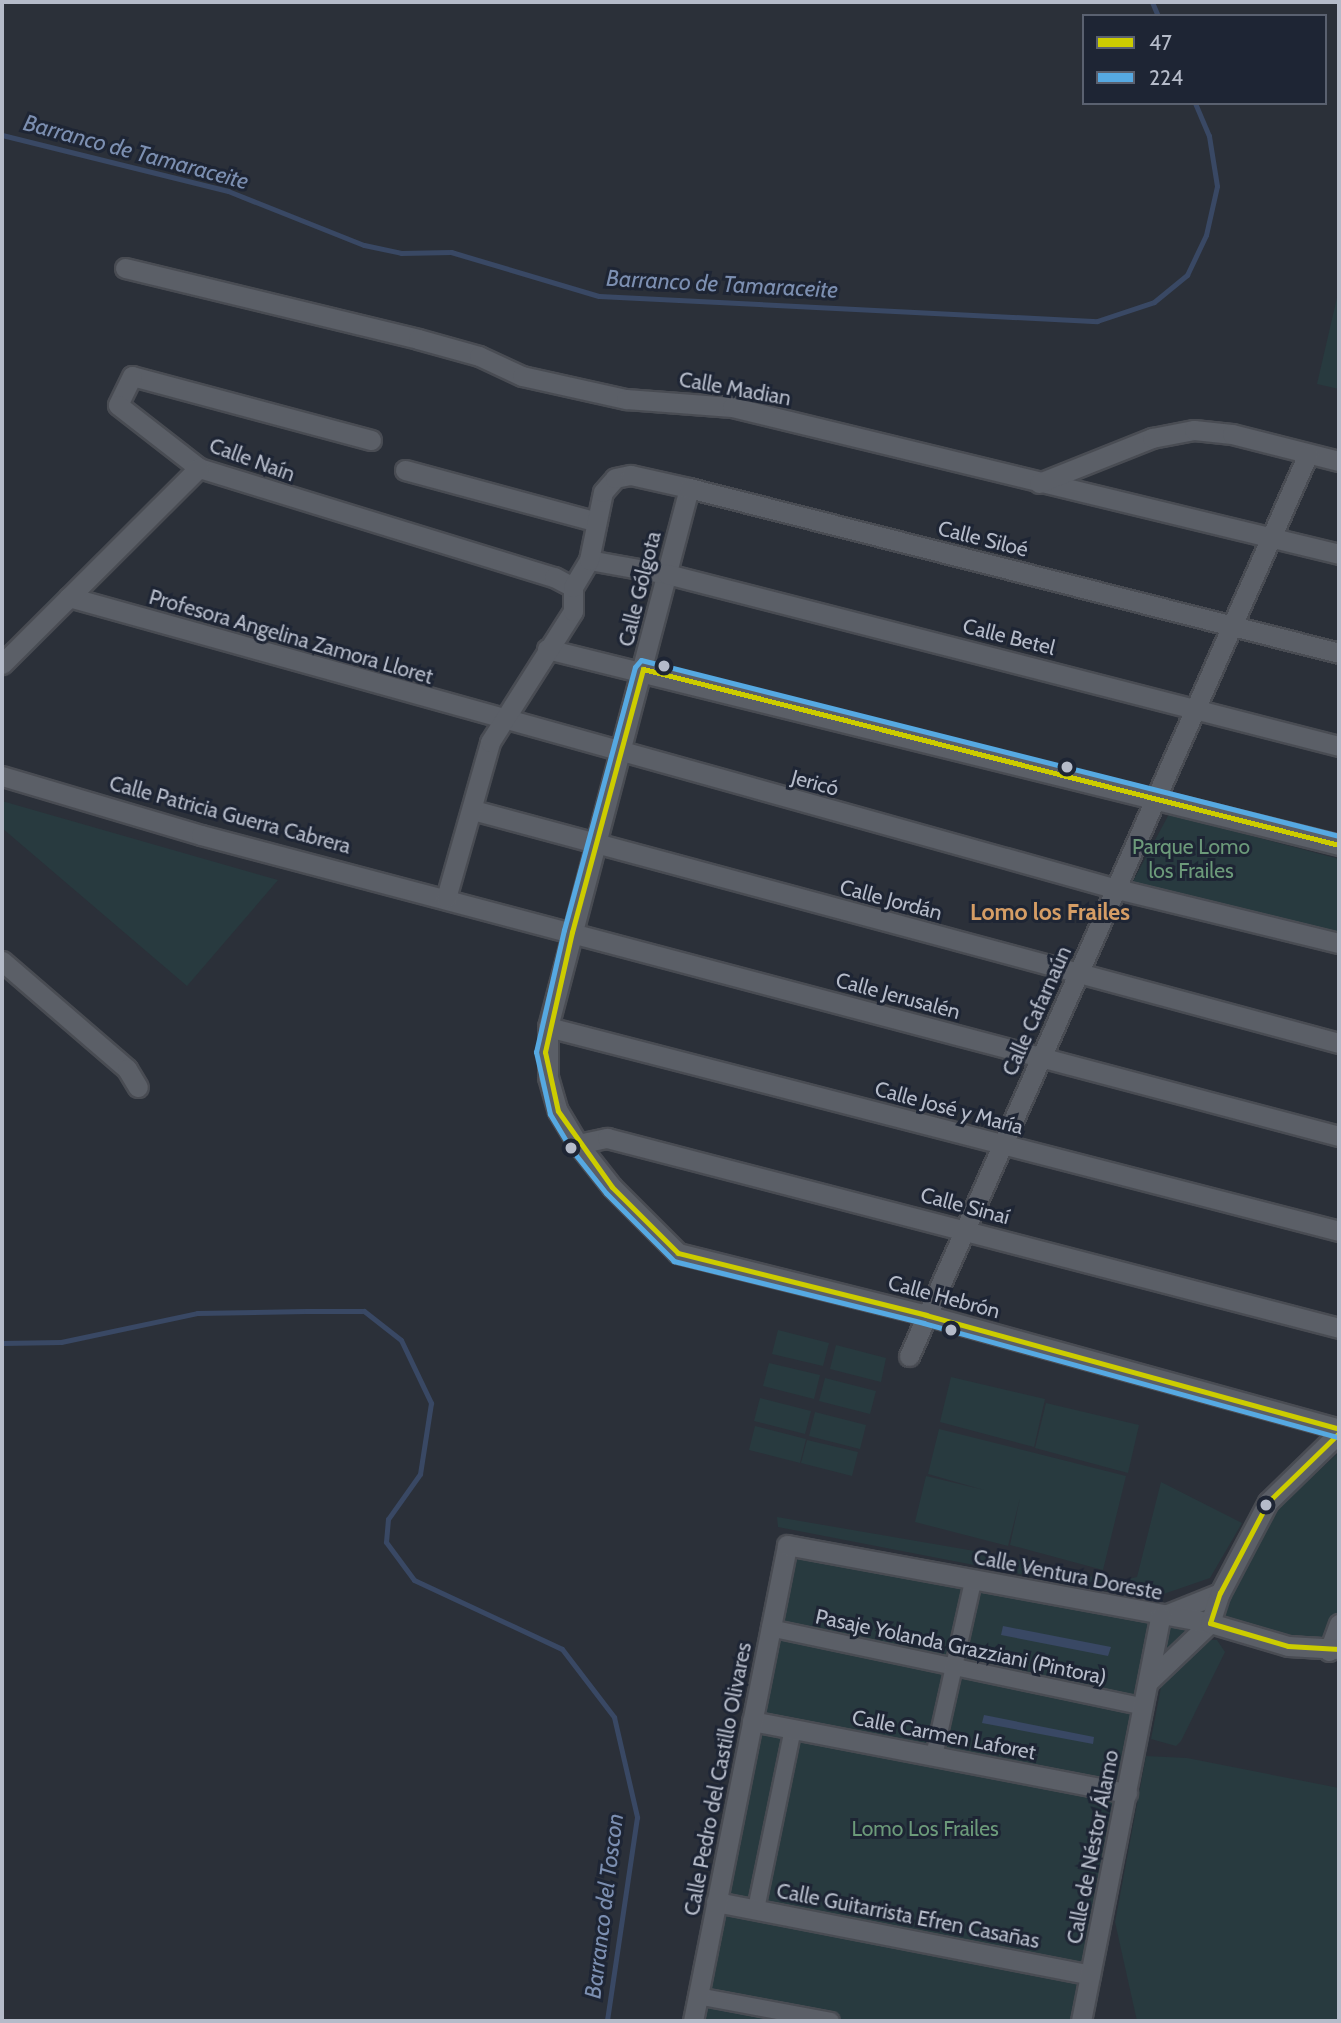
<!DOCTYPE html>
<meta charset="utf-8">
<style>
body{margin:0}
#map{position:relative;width:1341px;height:2023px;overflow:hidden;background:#2b3039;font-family:Cabin,sans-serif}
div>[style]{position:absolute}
.green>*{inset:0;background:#283a3f}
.water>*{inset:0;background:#394864}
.stream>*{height:5px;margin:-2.5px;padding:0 2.5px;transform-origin:2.5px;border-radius:2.5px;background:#394864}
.roads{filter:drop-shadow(2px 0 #494c53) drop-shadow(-2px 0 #494c53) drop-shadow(0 2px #494c53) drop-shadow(0 -2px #494c53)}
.pedestrian>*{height:16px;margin:-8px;padding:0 8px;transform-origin:8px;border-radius:8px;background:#5b5f67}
.minor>*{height:19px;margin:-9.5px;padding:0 9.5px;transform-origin:9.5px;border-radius:9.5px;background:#5b5f67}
.bus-1>*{height:5px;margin:-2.5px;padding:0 2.5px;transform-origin:2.5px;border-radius:2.5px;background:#cc0}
.bus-2>*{height:5px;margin:-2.5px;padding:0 2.5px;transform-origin:2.5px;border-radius:2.5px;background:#56a9e2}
.dots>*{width:19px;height:19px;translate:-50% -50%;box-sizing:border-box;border:4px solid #1e2534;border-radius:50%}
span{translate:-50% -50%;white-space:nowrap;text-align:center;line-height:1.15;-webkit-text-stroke:6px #1e2534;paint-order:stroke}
.street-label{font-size:21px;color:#b5bbc9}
.park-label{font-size:21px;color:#6c9a7a}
.water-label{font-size:23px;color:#7c8fb1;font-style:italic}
.neighbourhood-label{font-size:23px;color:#d59d65;font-weight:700}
.frame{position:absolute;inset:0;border:4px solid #b5bbc9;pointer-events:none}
.legend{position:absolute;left:1082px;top:14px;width:245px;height:91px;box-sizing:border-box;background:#1e2534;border:2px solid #5a6170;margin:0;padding:9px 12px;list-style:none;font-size:21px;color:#b5bbc9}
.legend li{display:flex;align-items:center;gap:14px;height:35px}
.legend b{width:35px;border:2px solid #5a6170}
</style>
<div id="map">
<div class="green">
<i style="clip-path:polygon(1339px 289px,1339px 389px,1317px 384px)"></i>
<i style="clip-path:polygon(2px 801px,278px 880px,187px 986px,2px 828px)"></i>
<i style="clip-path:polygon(1169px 814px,1339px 859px,1339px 934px,1132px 883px)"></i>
<i style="clip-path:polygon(778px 1330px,829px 1343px,823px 1366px,772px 1354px)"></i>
<i style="clip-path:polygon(836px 1345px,886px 1358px,881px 1382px,830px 1369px)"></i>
<i style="clip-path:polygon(769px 1363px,820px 1375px,814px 1399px,763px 1386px)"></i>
<i style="clip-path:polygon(951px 1377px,1045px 1399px,1034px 1447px,940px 1422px)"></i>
<i style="clip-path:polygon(825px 1378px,876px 1391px,870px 1414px,819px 1401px)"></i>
<i style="clip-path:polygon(760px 1398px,811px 1411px,805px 1434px,754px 1421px)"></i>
<i style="clip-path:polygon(1046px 1403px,1139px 1425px,1128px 1473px,1035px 1448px)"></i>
<i style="clip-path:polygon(815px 1412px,866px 1425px,860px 1449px,809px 1436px)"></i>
<i style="clip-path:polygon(755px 1426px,806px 1439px,800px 1463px,749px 1450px)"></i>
<i style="clip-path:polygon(939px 1429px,1126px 1476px,1103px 1570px,1010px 1545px,1020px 1498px,1008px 1546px,915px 1522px,926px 1476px,984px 1490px,928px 1474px)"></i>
<i style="clip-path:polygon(807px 1440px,858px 1452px,852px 1476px,801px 1463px)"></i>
<i style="clip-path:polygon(1339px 1452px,1339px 1613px,1329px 1641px,1210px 1623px,1149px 1681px,1081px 2021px,693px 2021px,787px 1545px,1210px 1623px,1269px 1517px)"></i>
<i style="clip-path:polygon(1161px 1482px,1242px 1523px,1210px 1578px,1149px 1599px,778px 1527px,777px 1517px,992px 1554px,1116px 1582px,1137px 1577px)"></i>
<i style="clip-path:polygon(1210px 1640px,1217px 1640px,1225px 1652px,1181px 1741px,1176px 1746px,1151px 1739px,1161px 1687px)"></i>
<i style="clip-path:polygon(1146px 1756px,1187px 1758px,1339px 1788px,1339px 2021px,1137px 2021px,1115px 1922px)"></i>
</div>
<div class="water">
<i style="clip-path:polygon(1003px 1626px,1111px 1647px,1108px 1656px,1001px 1635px)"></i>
<i style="clip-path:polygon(984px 1715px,1094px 1737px,1093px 1744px,982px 1723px)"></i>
</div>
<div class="stream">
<i style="left:1152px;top:2px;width:15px;rotate:67deg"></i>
<i style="left:2px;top:135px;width:233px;rotate:13.9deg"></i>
<i style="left:228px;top:191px;width:146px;rotate:21.7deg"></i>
<i style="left:364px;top:245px;width:38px;rotate:12deg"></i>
<i style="left:401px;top:253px;width:50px;rotate:-1.1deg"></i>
<i style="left:451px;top:252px;width:154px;rotate:16.6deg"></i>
<i style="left:599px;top:296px;width:499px;rotate:2.9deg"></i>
<i style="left:1097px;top:321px;width:60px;rotate:-18.4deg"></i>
<i style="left:1154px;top:302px;width:43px;rotate:-39.3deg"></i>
<i style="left:1187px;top:275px;width:44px;rotate:-64.6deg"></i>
<i style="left:1206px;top:235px;width:50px;rotate:-77.3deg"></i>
<i style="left:1217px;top:186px;width:51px;rotate:-99.1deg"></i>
<i style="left:1209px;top:136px;width:36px;rotate:-113deg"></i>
<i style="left:2px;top:1343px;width:59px;rotate:-1deg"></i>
<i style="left:61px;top:1342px;width:139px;rotate:-12deg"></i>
<i style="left:197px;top:1313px;width:109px;rotate:-1.1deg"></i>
<i style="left:306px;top:1311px;width:58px"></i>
<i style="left:364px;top:1311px;width:47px;rotate:38.1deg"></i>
<i style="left:401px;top:1340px;width:70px;rotate:64.5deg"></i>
<i style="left:431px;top:1403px;width:72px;rotate:98.8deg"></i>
<i style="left:420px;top:1474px;width:55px;rotate:125.4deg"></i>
<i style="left:388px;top:1519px;width:23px;rotate:95deg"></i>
<i style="left:386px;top:1542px;width:47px;rotate:53.6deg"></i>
<i style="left:414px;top:1580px;width:163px;rotate:25deg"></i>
<i style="left:562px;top:1649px;width:86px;rotate:52.6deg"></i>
<i style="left:614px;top:1717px;width:103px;rotate:77deg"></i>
<i style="left:637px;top:1817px;width:206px;rotate:98.4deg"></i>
</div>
<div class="roads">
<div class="pedestrian">
<i style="left:770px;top:1628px;width:382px;rotate:11.9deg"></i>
<i style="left:934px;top:1756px;width:179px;rotate:-77.4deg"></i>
<i style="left:756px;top:1909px;width:184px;rotate:-78.4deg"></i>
<i style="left:698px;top:1996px;width:135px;rotate:10.6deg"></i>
</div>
<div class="minor">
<i style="left:125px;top:268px;width:301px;rotate:13.6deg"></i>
<i style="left:418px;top:339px;width:63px;rotate:15.6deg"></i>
<i style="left:479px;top:356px;width:47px;rotate:24.9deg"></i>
<i style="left:522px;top:376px;width:107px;rotate:12.5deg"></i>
<i style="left:626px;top:399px;width:106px;rotate:4.3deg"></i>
<i style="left:732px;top:407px;width:625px;rotate:13.61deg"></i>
<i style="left:371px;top:440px;width:247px;rotate:-165deg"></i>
<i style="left:132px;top:376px;width:32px;rotate:116deg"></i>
<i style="left:118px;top:405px;width:103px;rotate:37.9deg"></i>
<i style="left:199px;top:468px;width:371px;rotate:17.1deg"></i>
<i style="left:554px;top:577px;width:21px;rotate:28deg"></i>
<i style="left:405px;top:470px;width:196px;rotate:15.1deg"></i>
<i style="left:1039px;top:483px;width:122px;rotate:-21.7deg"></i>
<i style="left:1152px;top:438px;width:43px;rotate:-10.8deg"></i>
<i style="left:1194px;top:430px;width:38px;rotate:6deg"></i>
<i style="left:1232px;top:434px;width:110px;rotate:14.2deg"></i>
<i style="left:689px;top:488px;width:557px;rotate:104.66deg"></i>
<i style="left:548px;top:1027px;width:50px;rotate:90deg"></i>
<i style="left:548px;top:1077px;width:35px;rotate:74deg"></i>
<i style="left:558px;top:1111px;width:39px;rotate:59deg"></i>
<i style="left:578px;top:1144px;width:55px;rotate:51.7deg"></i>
<i style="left:612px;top:1187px;width:93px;rotate:45deg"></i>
<i style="left:678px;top:1253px;width:256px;rotate:14deg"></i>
<i style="left:926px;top:1315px;width:428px;rotate:15.4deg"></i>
<i style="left:589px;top:560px;width:79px;rotate:10.2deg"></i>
<i style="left:667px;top:574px;width:694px;rotate:14.36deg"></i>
<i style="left:69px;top:597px;width:1088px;rotate:15.57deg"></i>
<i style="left:1117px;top:889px;width:228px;rotate:13.7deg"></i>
<i style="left:547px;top:649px;width:816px;rotate:13.9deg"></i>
<i style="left:2px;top:664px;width:278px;rotate:-44.9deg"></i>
<i style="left:2px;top:776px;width:208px;rotate:16.5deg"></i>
<i style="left:201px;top:835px;width:1177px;rotate:14.82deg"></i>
<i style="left:473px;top:810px;width:897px;rotate:15.06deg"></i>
<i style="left:446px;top:898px;width:162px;rotate:-74.2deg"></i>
<i style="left:490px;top:742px;width:155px;rotate:-57.6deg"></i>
<i style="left:573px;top:611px;width:24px;rotate:-90deg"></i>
<i style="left:573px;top:587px;width:31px;rotate:-59deg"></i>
<i style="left:589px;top:560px;width:69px;rotate:-78.4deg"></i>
<i style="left:603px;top:492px;width:18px;rotate:-49deg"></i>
<i style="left:615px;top:478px;width:16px;rotate:-11deg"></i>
<i style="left:631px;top:475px;width:59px;rotate:12.6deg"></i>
<i style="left:689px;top:488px;width:671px;rotate:14.24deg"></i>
<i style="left:2px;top:961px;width:165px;rotate:40.8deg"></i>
<i style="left:127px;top:1069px;width:21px;rotate:59deg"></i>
<i style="left:548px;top:1027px;width:817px;rotate:14.46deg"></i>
<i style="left:578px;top:1144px;width:30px;rotate:-12deg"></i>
<i style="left:607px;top:1138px;width:756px;rotate:14.55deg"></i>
<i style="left:909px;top:1356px;width:986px;rotate:-66.14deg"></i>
<i style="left:1165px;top:1615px;width:59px;rotate:-21.8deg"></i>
<i style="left:1329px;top:1651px;width:29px;rotate:-70deg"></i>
<i style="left:1149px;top:1681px;width:84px;rotate:-43.6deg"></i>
<i style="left:1210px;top:1623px;width:32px;rotate:-72deg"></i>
<i style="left:1220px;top:1593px;width:103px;rotate:-62.2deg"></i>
<i style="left:1268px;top:1502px;width:99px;rotate:-44.2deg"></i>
<i style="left:752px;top:1721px;width:382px;rotate:10.9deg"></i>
<i style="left:716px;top:1902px;width:381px;rotate:11deg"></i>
<i style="left:693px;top:2021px;width:485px;rotate:-78.8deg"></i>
<i style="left:787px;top:1545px;width:430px;rotate:10.4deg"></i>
<i style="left:1210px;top:1623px;width:81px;rotate:16.4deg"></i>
<i style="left:1288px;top:1646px;width:51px;rotate:3.4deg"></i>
<i style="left:1081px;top:2021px;width:412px;rotate:-78.9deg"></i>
</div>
</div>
<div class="bus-1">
<i style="left:643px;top:669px;width:272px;rotate:105.1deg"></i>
<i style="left:572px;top:932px;width:123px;rotate:102.7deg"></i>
<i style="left:545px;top:1052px;width:60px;rotate:77.6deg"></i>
<i style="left:558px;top:1111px;width:93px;rotate:54.6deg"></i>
<i style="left:612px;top:1187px;width:93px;rotate:45deg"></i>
<i style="left:678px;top:1253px;width:256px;rotate:14deg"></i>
<i style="left:926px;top:1315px;width:428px;rotate:15.4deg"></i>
<i style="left:643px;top:669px;width:718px;rotate:14.19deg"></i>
<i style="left:1210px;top:1623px;width:32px;rotate:-72deg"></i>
<i style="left:1220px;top:1593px;width:103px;rotate:-62.2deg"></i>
<i style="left:1268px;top:1502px;width:99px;rotate:-44.2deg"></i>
<i style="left:1210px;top:1623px;width:81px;rotate:16.4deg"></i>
<i style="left:1288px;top:1646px;width:51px;rotate:3.4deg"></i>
</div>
<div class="bus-2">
<i style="left:1337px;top:1437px;width:428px;rotate:-164.6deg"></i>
<i style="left:924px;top:1323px;width:258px;rotate:-166.1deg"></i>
<i style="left:674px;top:1261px;width:96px;rotate:-135deg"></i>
<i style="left:606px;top:1193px;width:56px;rotate:-128.5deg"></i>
<i style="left:571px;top:1149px;width:41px;rotate:-121deg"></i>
<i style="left:550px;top:1114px;width:64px;rotate:-102.7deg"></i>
<i style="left:536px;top:1052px;width:125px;rotate:-77.1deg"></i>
<i style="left:564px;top:930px;width:272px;rotate:-74.9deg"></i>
<i style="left:635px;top:667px;width:9px;rotate:-49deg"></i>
<i style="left:641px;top:660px;width:720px;rotate:14.15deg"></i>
</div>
<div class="dots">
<i style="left:664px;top:666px;background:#b5bbc9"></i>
<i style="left:1067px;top:767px;background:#b5bbc9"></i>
<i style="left:571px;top:1148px;background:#b5bbc9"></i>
<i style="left:951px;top:1330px;background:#b5bbc9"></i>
<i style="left:1266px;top:1505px;background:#b5bbc9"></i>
</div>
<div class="street-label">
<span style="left:735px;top:389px;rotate:10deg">Calle Madian</span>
<span style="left:252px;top:460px;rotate:20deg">Calle Naín</span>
<span style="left:983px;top:539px;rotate:14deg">Calle Siloé</span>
<span style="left:640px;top:589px;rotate:-76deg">Calle Gólgota</span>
<span style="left:291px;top:637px;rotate:16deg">Profesora Angelina Zamora Lloret</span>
<span style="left:1009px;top:637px;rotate:14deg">Calle Betel</span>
<span style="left:815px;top:783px;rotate:15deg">Jericó</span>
<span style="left:230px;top:815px;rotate:15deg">Calle Patricia Guerra Cabrera</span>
<span style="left:891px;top:900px;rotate:15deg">Calle Jordán</span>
<span style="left:898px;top:996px;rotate:15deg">Calle Jerusalén</span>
<span style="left:1037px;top:1011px;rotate:-66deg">Calle Cafarnaún</span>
<span style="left:949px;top:1108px;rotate:15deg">Calle José y María</span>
<span style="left:965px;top:1206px;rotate:15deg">Calle Sinaí</span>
<span style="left:944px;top:1297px;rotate:15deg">Calle Hebrón</span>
<span style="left:1068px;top:1575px;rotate:11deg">Calle Ventura Doreste</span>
<span style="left:961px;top:1647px;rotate:12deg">Pasaje Yolanda Grazziani (Pintora)</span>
<span style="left:944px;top:1735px;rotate:11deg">Calle Carmen Laforet</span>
<span style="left:718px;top:1779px;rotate:-79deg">Calle Pedro del Castillo Olivares</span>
<span style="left:1093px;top:1847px;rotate:-79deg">Calle de Néstor Álamo</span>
<span style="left:908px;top:1916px;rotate:11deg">Calle Guitarrista Efren Casañas</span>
</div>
<div class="park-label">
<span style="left:1191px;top:859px">Parque Lomo<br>los Frailes</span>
<span style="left:925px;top:1829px">Lomo Los Frailes</span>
</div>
<div class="water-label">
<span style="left:136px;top:152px;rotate:15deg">Barranco de Tamaraceite</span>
<span style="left:722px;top:284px;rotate:3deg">Barranco de Tamaraceite</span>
<span style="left:604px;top:1906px;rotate:-83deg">Barranco del Toscon</span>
</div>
<div class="neighbourhood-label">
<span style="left:1050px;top:912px">Lomo los Frailes</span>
</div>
<div class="frame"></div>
<ul class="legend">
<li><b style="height:9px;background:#cc0"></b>47</li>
<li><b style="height:9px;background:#56a9e2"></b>224</li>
</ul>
</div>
